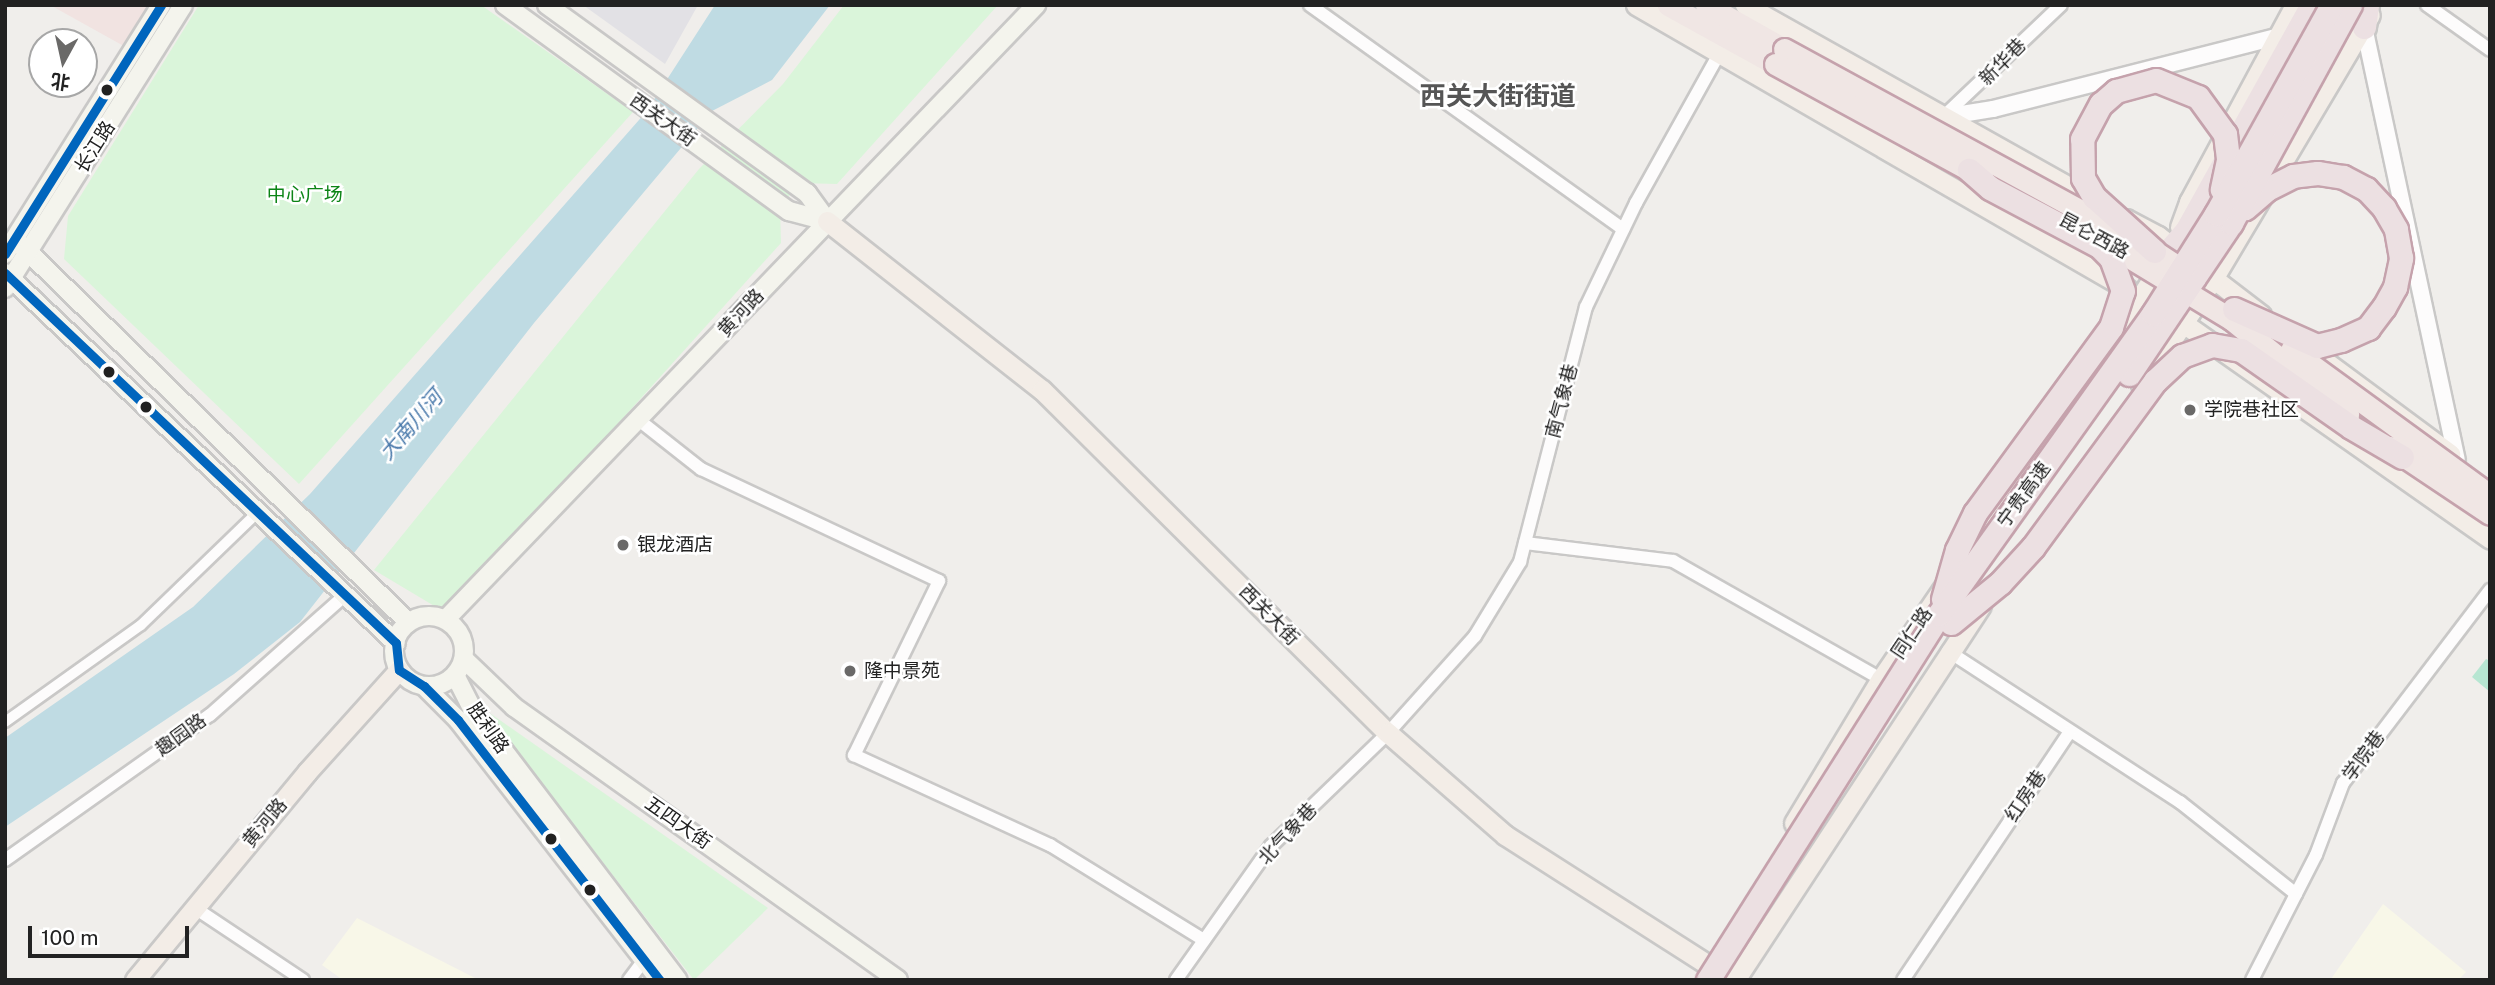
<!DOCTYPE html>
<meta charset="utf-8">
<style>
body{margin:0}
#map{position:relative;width:2495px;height:985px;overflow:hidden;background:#f0eeeb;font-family:"Public Sans","Noto Sans SC",sans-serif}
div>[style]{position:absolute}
.commercial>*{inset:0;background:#f1e3e1}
.education>*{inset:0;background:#f8f7e8}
.park>*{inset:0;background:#daf5da}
.pitch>*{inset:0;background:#b7e6d2}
.plaza>*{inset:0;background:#e2e1e5}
.water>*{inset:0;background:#bfdbe3}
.roads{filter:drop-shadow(2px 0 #c9c8c7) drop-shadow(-2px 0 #c9c8c7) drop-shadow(0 2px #c9c8c7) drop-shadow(0 -2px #c9c8c7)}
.pedestrian>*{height:10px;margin:-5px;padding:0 5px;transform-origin:5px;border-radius:5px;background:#fdfcfc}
.minor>*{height:12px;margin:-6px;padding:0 6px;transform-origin:6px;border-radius:6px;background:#fdfcfc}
.tertiary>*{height:16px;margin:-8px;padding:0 8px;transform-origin:8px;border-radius:8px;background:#fdfcfc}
.secondary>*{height:18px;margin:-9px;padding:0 9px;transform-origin:9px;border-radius:9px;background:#f4f4ed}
.secondary>.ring{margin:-9px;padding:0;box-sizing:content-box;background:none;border:18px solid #f4f4ed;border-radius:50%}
.primary>*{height:19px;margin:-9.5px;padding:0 9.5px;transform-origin:9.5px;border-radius:9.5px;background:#f3ede7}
.trunk>*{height:21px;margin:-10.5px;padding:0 10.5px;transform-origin:10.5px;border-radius:10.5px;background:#f0e6e4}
.motorway>*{height:23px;margin:-11.5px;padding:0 11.5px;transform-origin:11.5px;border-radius:11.5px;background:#ece0e2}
.bridges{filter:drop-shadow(2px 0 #c5a2ac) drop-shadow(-2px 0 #c5a2ac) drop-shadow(0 2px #c5a2ac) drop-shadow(0 -2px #c5a2ac)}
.trunk-bridge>*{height:21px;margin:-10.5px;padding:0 10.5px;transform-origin:10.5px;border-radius:10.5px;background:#f0e6e4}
.motorway-bridge>*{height:23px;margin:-11.5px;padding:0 11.5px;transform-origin:11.5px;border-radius:11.5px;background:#ece0e2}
.bus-1>*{height:9px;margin:-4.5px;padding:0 4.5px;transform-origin:4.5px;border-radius:4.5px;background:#0065bd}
.dots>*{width:19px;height:19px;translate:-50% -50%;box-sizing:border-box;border:4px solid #fff;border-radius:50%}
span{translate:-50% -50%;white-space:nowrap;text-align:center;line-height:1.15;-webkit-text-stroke:5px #fff;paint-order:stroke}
.street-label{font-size:19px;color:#222}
.park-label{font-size:19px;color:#0c8416}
.poi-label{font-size:19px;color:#222}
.left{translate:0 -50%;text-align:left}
.water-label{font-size:21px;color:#4a7aab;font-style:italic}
.district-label{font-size:26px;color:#555;font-weight:700}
.frame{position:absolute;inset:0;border:7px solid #222;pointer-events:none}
.north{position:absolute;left:28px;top:28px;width:70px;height:70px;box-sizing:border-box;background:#fff;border:2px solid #a7a7a7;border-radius:50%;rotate:188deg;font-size:19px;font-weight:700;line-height:28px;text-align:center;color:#222}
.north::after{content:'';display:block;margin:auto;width:24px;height:32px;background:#6a6968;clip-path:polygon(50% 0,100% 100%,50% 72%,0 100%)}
.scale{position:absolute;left:28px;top:926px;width:161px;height:32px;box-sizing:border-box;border:4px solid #222;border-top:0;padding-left:9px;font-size:21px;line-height:24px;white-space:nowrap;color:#222;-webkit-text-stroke:5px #fff;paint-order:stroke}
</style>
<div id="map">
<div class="commercial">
<i style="clip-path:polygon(50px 5px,193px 5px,156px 64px)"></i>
</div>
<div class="education">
<i style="clip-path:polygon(2383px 904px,2466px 972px,2458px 980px,2331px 979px)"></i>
<i style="clip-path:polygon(357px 918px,475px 978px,343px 980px,322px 965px)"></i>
</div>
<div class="park">
<i style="clip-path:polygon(199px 5px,481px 5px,633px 112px,299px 484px,64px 259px,68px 216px)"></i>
<i style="clip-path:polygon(844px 5px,998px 5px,837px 184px,799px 183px,780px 208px,781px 243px,450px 610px,436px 607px,374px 570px,699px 169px,783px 84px)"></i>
<i style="clip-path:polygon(484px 709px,768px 908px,694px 980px)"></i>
</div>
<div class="pitch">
<i style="clip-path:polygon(2486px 659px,2490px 661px,2490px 692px,2472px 677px)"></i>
</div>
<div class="plaza">
<i style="clip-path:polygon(583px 5px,698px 5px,665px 64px)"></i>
</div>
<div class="water">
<i style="clip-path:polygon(715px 5px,830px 5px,772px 80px,712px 111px,534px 323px,300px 622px,234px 674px,5px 827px,5px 738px,193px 607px,310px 494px,646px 112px)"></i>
</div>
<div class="roads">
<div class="pedestrian">
<i style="left:5px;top:722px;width:167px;rotate:-35.5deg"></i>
<i style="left:141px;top:625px;width:161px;rotate:-44deg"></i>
</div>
<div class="minor">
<i style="left:1310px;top:5px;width:385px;rotate:35.6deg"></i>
<i style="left:2427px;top:5px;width:77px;rotate:35.5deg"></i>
<i style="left:1944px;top:116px;width:161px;rotate:-43.5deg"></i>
<i style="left:640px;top:421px;width:78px;rotate:38.2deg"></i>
<i style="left:701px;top:469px;width:263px;rotate:25.2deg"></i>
<i style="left:939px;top:581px;width:194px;rotate:116deg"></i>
<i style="left:854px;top:755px;width:216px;rotate:24.7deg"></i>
<i style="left:1050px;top:845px;width:181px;rotate:31.7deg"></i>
<i style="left:1525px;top:543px;width:149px;rotate:6.9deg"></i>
<i style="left:1673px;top:561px;width:239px;rotate:29.6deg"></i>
<i style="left:1948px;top:651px;width:277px;rotate:33.1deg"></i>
<i style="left:2180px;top:802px;width:148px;rotate:38.4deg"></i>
<i style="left:5px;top:860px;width:251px;rotate:-35.3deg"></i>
<i style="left:210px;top:715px;width:179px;rotate:-41.6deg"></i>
<i style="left:195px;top:908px;width:130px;rotate:33.7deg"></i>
<i style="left:629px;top:980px;width:31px;rotate:-53deg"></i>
<i style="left:1176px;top:980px;width:164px;rotate:-54.7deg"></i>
<i style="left:1271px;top:846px;width:163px;rotate:-44deg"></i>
<i style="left:1388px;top:733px;width:130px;rotate:-48.1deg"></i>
<i style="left:1475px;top:636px;width:87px;rotate:-58.7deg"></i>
<i style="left:1520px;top:562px;width:263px;rotate:-75.5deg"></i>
<i style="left:1586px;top:307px;width:115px;rotate:-64.3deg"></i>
<i style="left:1636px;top:203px;width:171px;rotate:-60.9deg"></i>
<i style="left:1903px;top:980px;width:298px;rotate:-56.1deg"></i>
<i style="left:2252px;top:980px;width:140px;rotate:-62.9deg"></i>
<i style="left:2316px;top:855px;width:77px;rotate:-69.4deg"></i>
<i style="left:2343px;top:783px;width:243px;rotate:-52.7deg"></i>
</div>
<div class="tertiary">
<i style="left:2364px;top:27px;width:442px;rotate:77.9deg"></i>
<i style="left:1943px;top:117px;width:51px;rotate:-9.1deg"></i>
<i style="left:1993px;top:109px;width:295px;rotate:-14.3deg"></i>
</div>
<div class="secondary">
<i style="left:505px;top:5px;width:351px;rotate:36deg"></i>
<i style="left:789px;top:211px;width:39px;rotate:15deg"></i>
<i style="left:547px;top:5px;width:321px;rotate:35.9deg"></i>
<i style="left:807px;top:193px;width:34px;rotate:54deg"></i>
<i style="left:15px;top:239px;width:549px;rotate:44.26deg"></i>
<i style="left:5px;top:254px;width:294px;rotate:-57.9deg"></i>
<i style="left:5px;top:273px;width:538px;rotate:43.42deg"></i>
<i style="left:5px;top:288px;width:334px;rotate:-57.8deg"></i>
<i class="ring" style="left:394px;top:616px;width:52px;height:52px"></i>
<i style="left:446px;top:619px;width:852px;rotate:-46.14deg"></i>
<i style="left:464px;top:659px;width:69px;rotate:43.8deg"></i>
<i style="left:514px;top:707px;width:471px;rotate:35.4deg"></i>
<i style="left:455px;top:675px;width:38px;rotate:63deg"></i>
<i style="left:472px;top:709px;width:340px;rotate:52.8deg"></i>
<i style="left:424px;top:686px;width:48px;rotate:45deg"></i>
<i style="left:458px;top:720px;width:329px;rotate:52.2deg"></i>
</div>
<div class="primary">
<i style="left:1636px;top:5px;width:566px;rotate:30.01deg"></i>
<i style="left:1745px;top:5px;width:407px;rotate:29.3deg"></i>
<i style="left:2126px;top:219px;width:36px;rotate:28deg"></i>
<i style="left:2158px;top:236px;width:130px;rotate:37.5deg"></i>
<i style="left:827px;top:221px;width:273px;rotate:38.2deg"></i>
<i style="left:1042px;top:390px;width:487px;rotate:44.8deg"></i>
<i style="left:1388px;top:733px;width:155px;rotate:41.1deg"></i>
<i style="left:1505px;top:835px;width:269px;rotate:32.6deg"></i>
<i style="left:2180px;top:227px;width:27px;rotate:-70deg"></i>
<i style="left:2189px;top:202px;width:224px;rotate:-61.7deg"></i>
<i style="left:2176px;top:318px;width:384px;rotate:35.1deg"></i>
<i style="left:2300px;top:343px;width:187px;rotate:36.5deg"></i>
<i style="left:2110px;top:344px;width:99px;rotate:-57deg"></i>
<i style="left:2141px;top:385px;width:128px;rotate:-55.8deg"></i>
<i style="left:2213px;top:279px;width:307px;rotate:-59.3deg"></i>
<i style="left:1794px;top:823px;width:168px;rotate:-58.9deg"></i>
<i style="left:1881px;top:679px;width:355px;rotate:-55.7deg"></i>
<i style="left:135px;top:980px;width:270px;rotate:-50.4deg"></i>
<i style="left:307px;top:772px;width:137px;rotate:-48deg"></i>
<i style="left:1735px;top:980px;width:448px;rotate:-56.7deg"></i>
</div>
<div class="trunk">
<i style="left:1668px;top:5px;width:122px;rotate:28.9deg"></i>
<i style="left:1706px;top:5px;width:90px;rotate:29.4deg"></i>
</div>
<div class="motorway">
<i style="left:2364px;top:27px;width:22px;rotate:-82deg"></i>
<i style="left:2172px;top:247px;width:21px;rotate:-49deg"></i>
<i style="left:2186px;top:231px;width:259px;rotate:-60.9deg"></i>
</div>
</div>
<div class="bridges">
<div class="trunk-bridge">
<i style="left:1784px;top:49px;width:422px;rotate:28.6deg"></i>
<i style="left:2154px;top:251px;width:49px;rotate:33.4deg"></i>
<i style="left:1775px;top:64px;width:236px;rotate:28.6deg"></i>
<i style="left:2091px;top:234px;width:164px;rotate:31.3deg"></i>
<i style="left:2231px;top:319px;width:151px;rotate:39.1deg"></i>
<i style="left:2291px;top:350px;width:246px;rotate:36.1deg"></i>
<i style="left:2390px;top:447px;width:120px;rotate:33.8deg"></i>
</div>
<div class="motorway-bridge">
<i style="left:2154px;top:251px;width:81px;rotate:-138deg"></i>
<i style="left:2094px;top:197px;width:22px;rotate:-120deg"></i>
<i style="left:2083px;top:178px;width:39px;rotate:-91deg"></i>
<i style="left:2082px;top:139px;width:40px;rotate:-62deg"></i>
<i style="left:2101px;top:104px;width:20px;rotate:-41deg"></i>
<i style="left:2116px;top:91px;width:41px;rotate:-15.4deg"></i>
<i style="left:2156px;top:80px;width:45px;rotate:22deg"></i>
<i style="left:2198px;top:97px;width:46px;rotate:53.9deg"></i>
<i style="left:2225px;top:134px;width:26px;rotate:83deg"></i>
<i style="left:2228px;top:160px;width:30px;rotate:102deg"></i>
<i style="left:2234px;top:309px;width:91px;rotate:24deg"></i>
<i style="left:2317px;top:346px;width:25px;rotate:-14deg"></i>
<i style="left:2341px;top:340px;width:30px;rotate:-24deg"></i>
<i style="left:2368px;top:328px;width:26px;rotate:-53deg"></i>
<i style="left:2384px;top:307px;width:23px;rotate:-61deg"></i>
<i style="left:2395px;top:287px;width:30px;rotate:-78deg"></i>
<i style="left:2401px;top:258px;width:29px;rotate:-100deg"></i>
<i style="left:2396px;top:229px;width:24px;rotate:-120deg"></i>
<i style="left:2384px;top:208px;width:26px;rotate:-133deg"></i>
<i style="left:2366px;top:189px;width:26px;rotate:-152deg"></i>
<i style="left:2343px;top:177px;width:26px;rotate:-171deg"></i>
<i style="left:2317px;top:173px;width:24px;rotate:173deg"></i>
<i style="left:2293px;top:176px;width:30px;rotate:153deg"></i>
<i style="left:2266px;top:190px;width:28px;rotate:139deg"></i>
<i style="left:2129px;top:374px;width:182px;rotate:-56deg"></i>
<i style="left:2231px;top:223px;width:248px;rotate:-61.4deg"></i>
<i style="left:1943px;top:599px;width:51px;rotate:-74.1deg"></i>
<i style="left:1957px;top:550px;width:41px;rotate:-64.1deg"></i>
<i style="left:1975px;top:513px;width:230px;rotate:-53.8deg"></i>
<i style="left:2111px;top:327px;width:38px;rotate:-72deg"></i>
<i style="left:2123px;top:291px;width:35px;rotate:-110deg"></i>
<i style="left:2111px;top:258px;width:17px;rotate:-135deg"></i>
<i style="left:2099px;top:246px;width:123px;rotate:-152deg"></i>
<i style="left:1990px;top:188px;width:28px;rotate:-139deg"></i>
<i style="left:1951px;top:623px;width:63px;rotate:-39.2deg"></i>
<i style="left:2000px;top:583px;width:49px;rotate:-47.5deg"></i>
<i style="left:2033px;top:547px;width:206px;rotate:-53.7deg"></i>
<i style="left:2155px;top:381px;width:37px;rotate:-43deg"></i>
<i style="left:2182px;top:356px;width:32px;rotate:-20deg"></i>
<i style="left:2212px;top:345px;width:29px;rotate:10deg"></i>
<i style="left:2241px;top:350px;width:134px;rotate:35deg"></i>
<i style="left:2351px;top:427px;width:59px;rotate:30.5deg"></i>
<i style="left:1708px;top:980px;width:433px;rotate:-57.7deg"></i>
<i style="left:1939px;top:614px;width:369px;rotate:-54.5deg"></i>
<i style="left:2153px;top:314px;width:118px;rotate:-57.8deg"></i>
<i style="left:2216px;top:214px;width:239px;rotate:-61deg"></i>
</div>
</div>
<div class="bus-1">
<i style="left:5px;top:254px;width:294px;rotate:-57.9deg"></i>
<i style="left:5px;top:273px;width:538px;rotate:43.42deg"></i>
<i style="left:396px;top:643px;width:27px;rotate:84deg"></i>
<i style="left:399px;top:670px;width:30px;rotate:33deg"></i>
<i style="left:424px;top:686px;width:48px;rotate:45deg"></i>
<i style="left:458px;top:720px;width:329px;rotate:52.2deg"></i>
</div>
<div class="dots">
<i style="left:107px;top:90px;background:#222"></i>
<i style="left:109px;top:372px;background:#222"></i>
<i style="left:146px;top:407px;background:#222"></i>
<i style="left:2190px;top:410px;background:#6a6968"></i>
<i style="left:623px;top:545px;background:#6a6968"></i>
<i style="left:850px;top:671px;background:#6a6968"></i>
<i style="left:551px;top:839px;background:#222"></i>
<i style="left:590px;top:890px;background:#222"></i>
</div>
<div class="street-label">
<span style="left:2003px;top:62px;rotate:-45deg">新华巷</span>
<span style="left:663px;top:120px;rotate:35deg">西关大街</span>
<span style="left:95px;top:147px;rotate:-58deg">长江路</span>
<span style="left:2094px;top:236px;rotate:28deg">昆仑西路</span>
<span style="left:741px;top:313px;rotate:-47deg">黄河路</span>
<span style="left:1562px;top:401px;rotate:-75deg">南气象巷</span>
<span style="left:2024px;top:495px;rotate:-54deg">宁贵高速</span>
<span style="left:1269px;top:615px;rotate:45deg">西关大街</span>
<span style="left:1912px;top:633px;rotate:-56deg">同仁路</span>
<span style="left:488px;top:728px;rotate:55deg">胜利路</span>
<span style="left:181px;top:735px;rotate:-36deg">趣园路</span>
<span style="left:2364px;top:756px;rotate:-54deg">学院巷</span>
<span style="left:2026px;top:796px;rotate:-56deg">红房巷</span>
<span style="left:265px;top:823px;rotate:-50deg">黄河路</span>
<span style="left:678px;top:823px;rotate:35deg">五四大街</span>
<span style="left:1288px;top:834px;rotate:-47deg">北气象巷</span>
</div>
<div class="park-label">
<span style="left:305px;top:195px">中心广场</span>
</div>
<div class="poi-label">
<span class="left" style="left:2204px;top:410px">学院巷社区</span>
<span class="left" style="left:637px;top:545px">银龙酒店</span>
<span class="left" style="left:864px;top:671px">隆中景苑</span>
</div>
<div class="water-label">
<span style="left:411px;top:425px;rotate:-49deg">大南川河</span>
</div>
<div class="district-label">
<span style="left:1498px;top:96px">西关大街街道</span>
</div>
<div class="frame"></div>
<div class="north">北</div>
<div class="scale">100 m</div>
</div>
